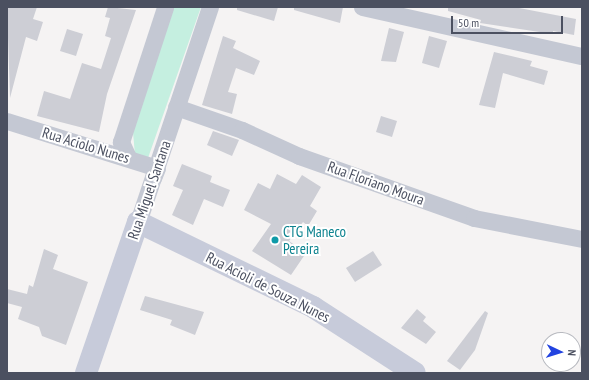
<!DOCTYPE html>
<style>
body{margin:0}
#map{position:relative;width:589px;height:380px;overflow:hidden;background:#f5f3f3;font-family:"PT Sans Narrow",sans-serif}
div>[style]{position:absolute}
.green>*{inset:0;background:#c5efe0}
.building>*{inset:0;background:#cdced5}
.street>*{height:17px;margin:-8.5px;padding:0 8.5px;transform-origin:8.5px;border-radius:8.5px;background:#c4c8d3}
.secondary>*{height:22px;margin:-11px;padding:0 11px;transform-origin:11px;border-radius:11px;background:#c7cbda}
.dots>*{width:11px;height:11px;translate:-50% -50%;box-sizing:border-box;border:2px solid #fff;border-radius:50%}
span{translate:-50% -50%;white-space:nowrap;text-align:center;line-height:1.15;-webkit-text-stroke:4px #fff;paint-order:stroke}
.street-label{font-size:15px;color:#4b5060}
.culture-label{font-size:15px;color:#0d838f}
.left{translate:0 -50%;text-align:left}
.frame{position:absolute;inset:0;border:8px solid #4b5060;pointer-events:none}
.north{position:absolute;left:541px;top:332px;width:40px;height:40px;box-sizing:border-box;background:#fff;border:1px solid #b7b9bf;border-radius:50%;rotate:94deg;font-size:11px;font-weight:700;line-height:16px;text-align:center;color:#4b5060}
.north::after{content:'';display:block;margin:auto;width:14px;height:18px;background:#2243e0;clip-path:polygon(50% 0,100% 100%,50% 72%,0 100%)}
.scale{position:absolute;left:451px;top:16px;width:112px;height:18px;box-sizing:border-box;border:2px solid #4b5060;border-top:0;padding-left:5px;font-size:12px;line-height:14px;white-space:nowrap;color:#4b5060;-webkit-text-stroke:3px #fff;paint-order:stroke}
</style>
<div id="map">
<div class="green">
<i style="clip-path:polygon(170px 7px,201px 7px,148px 158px,135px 155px,133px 132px)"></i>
</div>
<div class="building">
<i style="clip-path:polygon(7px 7px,37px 7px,33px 19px,43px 22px,37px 41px,26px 37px,10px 98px)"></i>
<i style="clip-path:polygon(108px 7px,136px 10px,107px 94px,99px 132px,37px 116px,44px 91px,70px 99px,82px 63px,101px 69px,111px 38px,105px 36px,110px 18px,105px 17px)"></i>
<i style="clip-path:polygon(237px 7px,278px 7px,274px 21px,237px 10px)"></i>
<i style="clip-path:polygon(294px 7px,343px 7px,340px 23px,294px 10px)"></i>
<i style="clip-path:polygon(448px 7px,514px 7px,576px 19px,574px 35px,553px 31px,553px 34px,480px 23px,481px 20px,448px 11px)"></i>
<i style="clip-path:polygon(389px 28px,404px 32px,396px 62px,381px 61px)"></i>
<i style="clip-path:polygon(67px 29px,83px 34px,76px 56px,60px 51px)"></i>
<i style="clip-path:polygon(223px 36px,236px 41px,233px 48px,260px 61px,254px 75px,236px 68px,228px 92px,237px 94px,232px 114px,202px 105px)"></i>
<i style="clip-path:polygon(429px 36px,447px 41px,439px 68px,422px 63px)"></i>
<i style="clip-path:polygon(494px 52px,532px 61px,530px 66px,548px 71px,544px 85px,503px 73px,495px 108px,479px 105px)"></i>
<i style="clip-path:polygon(381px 116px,397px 121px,392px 137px,376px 132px)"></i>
<i style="clip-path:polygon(213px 131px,239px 140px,232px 156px,207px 145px)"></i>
<i style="clip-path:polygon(182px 164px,212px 176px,210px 182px,230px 190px,223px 207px,204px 199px,193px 225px,172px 215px,183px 190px,173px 186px)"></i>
<i style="clip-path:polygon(277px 174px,296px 184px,302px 175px,321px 187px,310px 206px,317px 211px,308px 226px,303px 222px,289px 241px,306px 253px,291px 275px,252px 251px,271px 224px,244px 210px,258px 183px,270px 189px)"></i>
<i style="clip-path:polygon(44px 249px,58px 255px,53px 269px,88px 282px,66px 345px,42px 336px,39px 327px,18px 319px,22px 307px,7px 303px,7px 289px,27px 294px,29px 285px,33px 287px)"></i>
<i style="clip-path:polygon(373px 251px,382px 265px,355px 282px,346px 268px)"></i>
<i style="clip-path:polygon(145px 296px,204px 312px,195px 335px,170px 325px,172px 320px,140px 310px)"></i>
<i style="clip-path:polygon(417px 309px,426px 317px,423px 321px,436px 332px,426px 344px,401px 328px)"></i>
<i style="clip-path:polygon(485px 311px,488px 313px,475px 350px,460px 370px,447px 361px)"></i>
</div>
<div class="street">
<i style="left:362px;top:7px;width:225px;rotate:12.6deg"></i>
<i style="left:176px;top:107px;width:70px;rotate:19.2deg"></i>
<i style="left:242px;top:130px;width:63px;rotate:24.5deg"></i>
<i style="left:299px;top:156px;width:186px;rotate:19.5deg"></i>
<i style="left:474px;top:218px;width:110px;rotate:11deg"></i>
<i style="left:7px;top:121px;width:157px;rotate:17.4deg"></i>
<i style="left:157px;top:168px;width:11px;rotate:112deg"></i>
<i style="left:128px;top:157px;width:17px;rotate:-115deg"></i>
<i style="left:121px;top:142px;width:142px;rotate:-71.9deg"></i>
<i style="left:138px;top:222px;width:227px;rotate:-71.5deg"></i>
</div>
<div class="secondary">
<i style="left:86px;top:373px;width:160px;rotate:-71deg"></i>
<i style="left:138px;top:222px;width:195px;rotate:25.9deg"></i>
<i style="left:313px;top:307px;width:121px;rotate:32.9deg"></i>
</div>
<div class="dots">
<i style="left:275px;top:240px;background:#0f9aa8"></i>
</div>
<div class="street-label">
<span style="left:86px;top:145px;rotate:17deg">Rua Aciolo Nunes</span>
<span style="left:376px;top:183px;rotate:20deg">Rua Floriano Moura</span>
<span style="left:149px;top:190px;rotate:-71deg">Rua Miguel Santana</span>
<span style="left:268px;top:287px;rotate:27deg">Rua Acioli de Souza Nunes</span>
</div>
<div class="culture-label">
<span class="left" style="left:283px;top:240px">CTG Maneco<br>Pereira</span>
</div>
<div class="frame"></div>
<div class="north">N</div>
<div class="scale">50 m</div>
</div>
